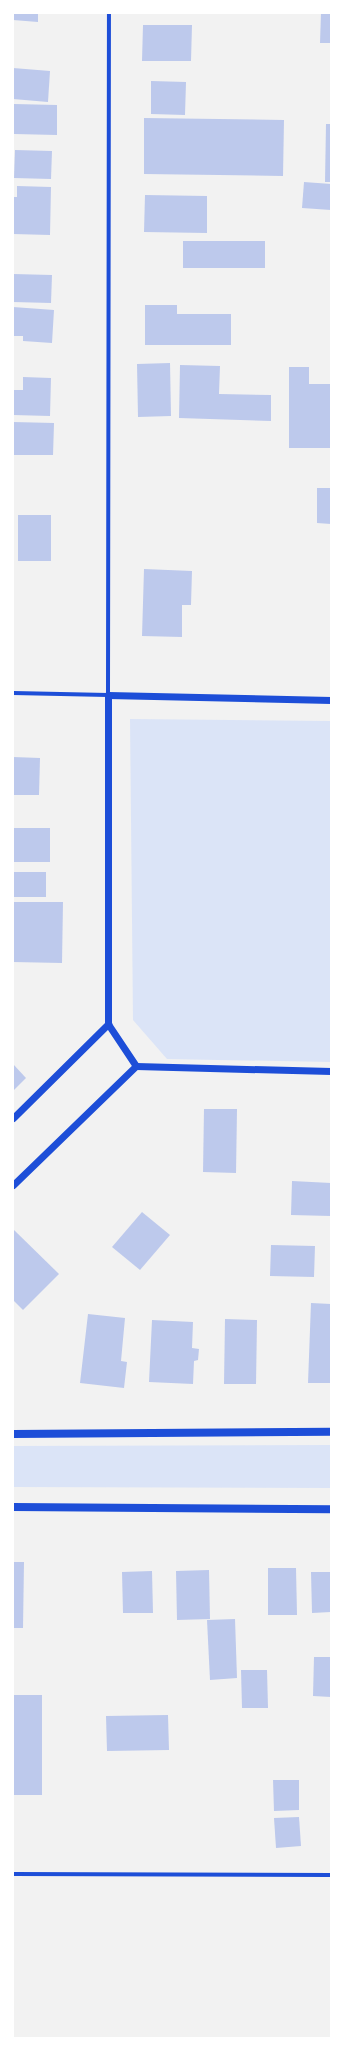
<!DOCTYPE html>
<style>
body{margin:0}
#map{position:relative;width:344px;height:2051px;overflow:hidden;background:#f2f2f2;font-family:"Source Serif 4",serif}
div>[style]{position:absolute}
.green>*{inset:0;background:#dbe4f7}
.building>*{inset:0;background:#bdc9ec}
.minor>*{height:4px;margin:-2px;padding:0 2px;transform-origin:2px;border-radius:2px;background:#1d4ed8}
.tertiary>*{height:7px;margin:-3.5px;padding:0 3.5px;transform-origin:3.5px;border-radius:3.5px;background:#1d4ed8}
.secondary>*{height:8px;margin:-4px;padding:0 4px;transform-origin:4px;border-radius:4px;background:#1d4ed8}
span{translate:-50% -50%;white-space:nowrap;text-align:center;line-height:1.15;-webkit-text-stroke:3.5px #fff;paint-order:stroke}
.frame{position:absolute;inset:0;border:14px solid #fff;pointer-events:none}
</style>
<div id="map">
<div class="green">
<i style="clip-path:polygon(130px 719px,331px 721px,331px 1062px,167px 1059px,133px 1020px)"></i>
<i style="clip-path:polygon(331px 1445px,331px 1488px,13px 1487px,13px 1446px)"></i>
</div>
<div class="building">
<i style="clip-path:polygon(13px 13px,38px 13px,38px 22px,13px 20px)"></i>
<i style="clip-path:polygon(321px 13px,331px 13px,331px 43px,320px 43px)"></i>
<i style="clip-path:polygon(143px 25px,192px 25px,191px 61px,142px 61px)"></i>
<i style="clip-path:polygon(13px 68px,50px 71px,48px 102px,13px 99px)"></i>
<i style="clip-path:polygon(151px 81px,186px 82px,185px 115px,151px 114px)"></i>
<i style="clip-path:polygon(14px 104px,57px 105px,57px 135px,14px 134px)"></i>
<i style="clip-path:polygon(144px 118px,284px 120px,283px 176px,144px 174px)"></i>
<i style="clip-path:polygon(326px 124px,331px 124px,331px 182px,325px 182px)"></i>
<i style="clip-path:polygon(15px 150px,52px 151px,51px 179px,14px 178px)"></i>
<i style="clip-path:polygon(304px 182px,331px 184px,331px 210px,302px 208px)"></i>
<i style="clip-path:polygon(17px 186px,51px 187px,50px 235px,13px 234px,13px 197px,17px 197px)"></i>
<i style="clip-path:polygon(145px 195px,207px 196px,207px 233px,144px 232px)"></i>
<i style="clip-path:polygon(183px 241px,265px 241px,265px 268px,183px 268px)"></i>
<i style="clip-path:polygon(13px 274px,52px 275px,51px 303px,13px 302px)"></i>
<i style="clip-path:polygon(145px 305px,177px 305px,177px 314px,231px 314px,231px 345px,145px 345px)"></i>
<i style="clip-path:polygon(13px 307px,54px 310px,52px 343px,23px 341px,23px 336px,13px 336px)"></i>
<i style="clip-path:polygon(170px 363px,171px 416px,138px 417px,137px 364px)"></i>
<i style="clip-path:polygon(180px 365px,220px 366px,219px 394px,271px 395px,271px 421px,179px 418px)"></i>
<i style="clip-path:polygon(289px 367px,309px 367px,309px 384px,331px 384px,331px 448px,289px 448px)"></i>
<i style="clip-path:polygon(23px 377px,51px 378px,50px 416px,13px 415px,13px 390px,23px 390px)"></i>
<i style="clip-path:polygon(13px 422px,54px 423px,53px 455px,13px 455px)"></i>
<i style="clip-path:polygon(317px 488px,331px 488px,331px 524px,317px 523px)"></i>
<i style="clip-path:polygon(18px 515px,51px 515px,51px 561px,18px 561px)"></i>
<i style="clip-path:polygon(144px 569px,192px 571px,191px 605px,182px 605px,182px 637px,142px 636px)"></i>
<i style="clip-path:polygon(13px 757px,40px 758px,39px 795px,13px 795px)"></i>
<i style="clip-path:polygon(13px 828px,50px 828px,50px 862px,13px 862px)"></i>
<i style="clip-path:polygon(14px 872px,46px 872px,46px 897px,14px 897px)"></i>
<i style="clip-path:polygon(13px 902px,63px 902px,62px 963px,13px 962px)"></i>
<i style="clip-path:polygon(13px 1064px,26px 1078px,13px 1091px)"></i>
<i style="clip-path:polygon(204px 1109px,237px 1109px,236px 1173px,203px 1172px)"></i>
<i style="clip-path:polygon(292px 1181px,331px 1183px,331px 1216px,291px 1215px)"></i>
<i style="clip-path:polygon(142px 1212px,170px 1235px,140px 1270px,112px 1247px)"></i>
<i style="clip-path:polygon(13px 1229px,59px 1274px,23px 1310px,13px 1300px)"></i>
<i style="clip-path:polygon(271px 1245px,315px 1246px,314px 1277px,270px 1276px)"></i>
<i style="clip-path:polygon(311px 1303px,331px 1304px,331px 1383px,308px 1383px)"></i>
<i style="clip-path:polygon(88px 1314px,125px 1318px,121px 1361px,127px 1362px,124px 1388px,80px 1383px)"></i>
<i style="clip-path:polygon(225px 1319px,257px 1320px,256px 1384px,224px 1384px)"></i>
<i style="clip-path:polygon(152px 1320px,193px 1322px,192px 1348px,199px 1349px,198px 1360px,194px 1361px,193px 1384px,149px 1382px)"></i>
<i style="clip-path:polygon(13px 1562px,24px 1562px,23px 1628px,13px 1628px)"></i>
<i style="clip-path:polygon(268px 1568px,296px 1568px,297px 1615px,268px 1615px)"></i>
<i style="clip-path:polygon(209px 1570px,210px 1619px,177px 1620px,176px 1571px)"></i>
<i style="clip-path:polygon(152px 1571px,153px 1613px,123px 1613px,122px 1572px)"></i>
<i style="clip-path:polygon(311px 1572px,331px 1572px,331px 1612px,312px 1613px)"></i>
<i style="clip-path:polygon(235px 1619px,237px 1678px,210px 1680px,207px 1620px)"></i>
<i style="clip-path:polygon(314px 1657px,331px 1657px,331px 1697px,313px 1696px)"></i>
<i style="clip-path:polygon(241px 1670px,267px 1670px,268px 1708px,242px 1708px)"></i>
<i style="clip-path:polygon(13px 1695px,42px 1695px,42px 1795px,13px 1795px)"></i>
<i style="clip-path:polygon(168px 1715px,169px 1750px,107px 1751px,106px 1716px)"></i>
<i style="clip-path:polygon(273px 1780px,299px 1780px,299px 1810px,274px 1811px)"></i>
<i style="clip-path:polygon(299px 1817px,301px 1846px,276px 1848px,274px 1818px)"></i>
</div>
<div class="minor">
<i style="left:13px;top:693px;width:95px;rotate:1.2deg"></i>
<i style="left:108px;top:695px;width:682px;rotate:-89.92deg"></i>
<i style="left:13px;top:1874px;width:318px;rotate:0.2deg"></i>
</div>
<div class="tertiary">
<i style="left:136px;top:1066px;width:50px;rotate:-123.7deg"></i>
<i style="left:108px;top:1024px;width:329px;rotate:-90deg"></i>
<i style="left:108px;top:695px;width:223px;rotate:1.3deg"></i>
<i style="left:136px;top:1066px;width:195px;rotate:1.5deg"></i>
<i style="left:13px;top:1118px;width:134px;rotate:-44.7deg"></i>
<i style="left:13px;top:1185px;width:171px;rotate:-44.1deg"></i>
</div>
<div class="secondary">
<i style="left:13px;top:1434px;width:318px;rotate:-0.4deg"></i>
<i style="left:13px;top:1507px;width:318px;rotate:0.4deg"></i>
</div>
<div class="frame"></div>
</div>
